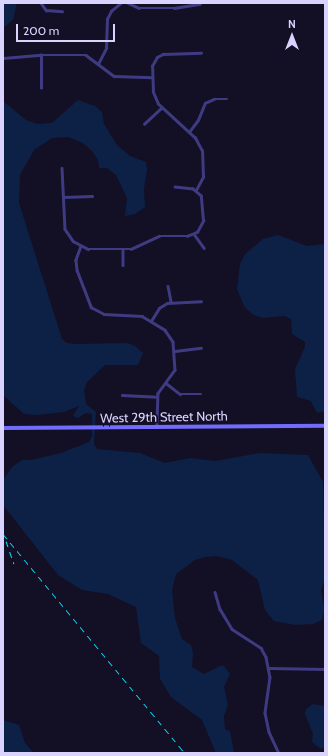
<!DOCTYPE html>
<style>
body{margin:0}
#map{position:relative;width:328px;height:756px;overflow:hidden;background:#130f24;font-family:Cabin,sans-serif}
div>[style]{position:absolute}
.water>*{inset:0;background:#0d2146}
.street>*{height:2.5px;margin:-1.25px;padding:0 1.25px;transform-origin:1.25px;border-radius:1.25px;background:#3f3b82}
.secondary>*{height:3.5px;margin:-1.75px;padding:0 1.75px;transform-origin:1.75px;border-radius:1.75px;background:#726cfc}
.rail>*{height:1px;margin-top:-0.5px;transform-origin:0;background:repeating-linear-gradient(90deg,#05dcf9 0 6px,transparent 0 11px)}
span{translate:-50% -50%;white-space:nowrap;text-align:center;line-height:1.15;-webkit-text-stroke:3.5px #130f24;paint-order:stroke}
.street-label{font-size:13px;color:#d9d3fe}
.frame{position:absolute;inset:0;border:4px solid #d9d3fe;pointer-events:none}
.north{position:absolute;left:272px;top:16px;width:40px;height:40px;-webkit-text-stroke:3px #130f24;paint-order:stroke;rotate:0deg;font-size:11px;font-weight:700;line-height:16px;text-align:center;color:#d9d3fe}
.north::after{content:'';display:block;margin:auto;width:14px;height:18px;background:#d9d3fe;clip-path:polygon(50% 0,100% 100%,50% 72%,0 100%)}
.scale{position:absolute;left:16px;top:24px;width:99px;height:18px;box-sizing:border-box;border:2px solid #d9d3fe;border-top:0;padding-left:5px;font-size:12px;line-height:14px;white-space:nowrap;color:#d9d3fe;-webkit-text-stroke:3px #130f24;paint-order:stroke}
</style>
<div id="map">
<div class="water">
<i style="clip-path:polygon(3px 3px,16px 3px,16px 7px,13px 20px,3px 28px)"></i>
<i style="clip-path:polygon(78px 100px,95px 106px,102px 112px,104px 124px,117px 145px,130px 156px,146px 162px,147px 169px,144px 189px,145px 207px,135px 214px,125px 216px,127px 198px,116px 175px,107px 168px,99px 168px,98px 160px,92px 151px,83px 143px,68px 137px,52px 138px,34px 150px,20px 175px,19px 203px,62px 339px,67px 343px,74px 344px,127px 343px,135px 346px,143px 353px,138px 365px,105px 365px,87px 382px,84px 390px,86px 404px,96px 412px,94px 444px,97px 449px,140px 453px,165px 463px,190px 458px,215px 461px,260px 453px,308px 455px,323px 482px,325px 578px,321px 590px,324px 609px,322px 620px,313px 624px,295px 625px,274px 621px,265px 610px,258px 580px,232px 560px,217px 556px,205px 557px,195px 560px,176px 574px,172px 590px,175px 618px,182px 639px,191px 645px,193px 653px,192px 667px,204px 674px,220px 666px,224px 666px,230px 674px,224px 687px,228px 705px,224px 716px,225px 729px,230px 731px,234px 753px,216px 753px,202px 720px,171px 697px,160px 679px,159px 656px,141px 643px,136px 607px,108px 594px,82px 590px,58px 575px,3px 505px,3px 480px,12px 467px,22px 460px,31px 460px,61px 453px,89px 442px,92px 436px,92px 414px,86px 413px,78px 418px,73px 416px,79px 406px,64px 412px,37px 415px,24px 414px,3px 395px,3px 101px,26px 120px,37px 124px,52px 123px)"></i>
<i style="clip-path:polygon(278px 235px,307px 246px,325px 244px,325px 411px,317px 413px,311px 401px,297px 397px,295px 369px,305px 347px,305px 342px,292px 334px,291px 319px,285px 316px,262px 318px,252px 314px,244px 306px,237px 289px,240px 264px,245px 254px,263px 239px)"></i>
<i style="clip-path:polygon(313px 704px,325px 706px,325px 747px,321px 749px,312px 742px,313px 734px,305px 714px,306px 709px)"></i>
<i style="clip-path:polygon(3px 720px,19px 725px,25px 743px,34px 753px,3px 753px)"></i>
</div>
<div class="street">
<i style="left:41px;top:3px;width:9px;rotate:54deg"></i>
<i style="left:46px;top:10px;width:16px;rotate:4deg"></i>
<i style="left:128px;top:3px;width:12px;rotate:24deg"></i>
<i style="left:139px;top:8px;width:35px"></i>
<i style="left:174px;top:8px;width:26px;rotate:-9deg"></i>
<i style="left:3px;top:58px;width:38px;rotate:-5deg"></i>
<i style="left:98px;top:64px;width:18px;rotate:-63deg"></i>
<i style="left:106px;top:48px;width:29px;rotate:-88deg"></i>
<i style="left:107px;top:19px;width:9px;rotate:-63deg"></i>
<i style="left:111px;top:11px;width:13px;rotate:-39deg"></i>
<i style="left:41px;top:88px;width:33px;rotate:-90deg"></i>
<i style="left:41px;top:55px;width:45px"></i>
<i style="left:86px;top:55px;width:35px;rotate:37deg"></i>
<i style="left:114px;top:76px;width:38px;rotate:2deg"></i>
<i style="left:144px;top:124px;width:23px;rotate:-43deg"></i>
<i style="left:189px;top:132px;width:15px;rotate:-53deg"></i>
<i style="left:198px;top:120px;width:18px;rotate:-68deg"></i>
<i style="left:205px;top:103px;width:10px;rotate:-24deg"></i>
<i style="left:214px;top:99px;width:13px"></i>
<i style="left:62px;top:168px;width:61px;rotate:87.2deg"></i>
<i style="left:65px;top:229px;width:14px;rotate:56deg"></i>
<i style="left:73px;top:241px;width:17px;rotate:28deg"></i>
<i style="left:88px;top:249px;width:43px"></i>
<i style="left:131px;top:249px;width:31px;rotate:-25deg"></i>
<i style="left:159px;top:236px;width:28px"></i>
<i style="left:187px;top:236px;width:11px;rotate:-22deg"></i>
<i style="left:197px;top:232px;width:13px;rotate:-61deg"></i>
<i style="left:203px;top:221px;width:25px;rotate:-95deg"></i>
<i style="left:201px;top:196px;width:11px;rotate:-139deg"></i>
<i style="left:193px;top:189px;width:18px;rotate:-174deg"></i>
<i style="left:196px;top:190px;width:15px;rotate:-62deg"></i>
<i style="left:203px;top:177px;width:26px;rotate:-92deg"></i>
<i style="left:202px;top:151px;width:15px;rotate:-118deg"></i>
<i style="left:195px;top:138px;width:50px;rotate:-137.4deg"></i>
<i style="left:158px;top:104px;width:13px;rotate:-113deg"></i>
<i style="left:153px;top:92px;width:26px;rotate:-92deg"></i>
<i style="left:152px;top:66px;width:10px;rotate:-61deg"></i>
<i style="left:157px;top:57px;width:7px;rotate:-27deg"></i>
<i style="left:163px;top:54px;width:38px;rotate:-2deg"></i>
<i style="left:63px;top:197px;width:29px;rotate:-2deg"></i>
<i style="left:194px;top:234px;width:17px;rotate:54deg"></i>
<i style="left:81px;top:246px;width:15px;rotate:110deg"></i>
<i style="left:76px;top:260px;width:10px;rotate:84deg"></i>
<i style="left:77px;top:270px;width:40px;rotate:69deg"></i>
<i style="left:91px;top:307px;width:15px;rotate:28deg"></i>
<i style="left:104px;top:314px;width:38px;rotate:3deg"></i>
<i style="left:142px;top:316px;width:27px;rotate:31deg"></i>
<i style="left:165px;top:330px;width:14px;rotate:56deg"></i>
<i style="left:173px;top:342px;width:28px;rotate:86deg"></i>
<i style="left:175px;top:370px;width:29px;rotate:126deg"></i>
<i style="left:158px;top:393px;width:34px;rotate:92deg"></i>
<i style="left:123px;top:249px;width:16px;rotate:90deg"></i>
<i style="left:168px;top:286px;width:16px;rotate:79deg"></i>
<i style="left:151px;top:321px;width:15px;rotate:-58deg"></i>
<i style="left:159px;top:308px;width:9px;rotate:-32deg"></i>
<i style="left:167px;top:303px;width:34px;rotate:-3deg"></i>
<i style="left:175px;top:351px;width:26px;rotate:-7deg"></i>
<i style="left:166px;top:383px;width:18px;rotate:38deg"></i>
<i style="left:180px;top:394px;width:21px"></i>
<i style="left:122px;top:395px;width:35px;rotate:3deg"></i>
<i style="left:215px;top:592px;width:18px;rotate:74deg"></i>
<i style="left:220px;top:609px;width:23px;rotate:59deg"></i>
<i style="left:232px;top:629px;width:35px;rotate:33deg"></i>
<i style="left:261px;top:648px;width:10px;rotate:61deg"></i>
<i style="left:266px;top:657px;width:20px;rotate:79deg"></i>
<i style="left:270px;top:677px;width:36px;rotate:98deg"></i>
<i style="left:265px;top:713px;width:19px;rotate:78deg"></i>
<i style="left:269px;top:732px;width:23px;rotate:65deg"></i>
<i style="left:269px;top:668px;width:56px;rotate:1deg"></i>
</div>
<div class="secondary">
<i style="left:3px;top:428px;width:322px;rotate:-0.4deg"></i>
</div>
<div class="rail">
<i style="left:3px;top:534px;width:285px;rotate:50.3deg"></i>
<i style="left:6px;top:541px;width:24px;rotate:71deg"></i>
</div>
<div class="street-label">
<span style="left:164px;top:417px;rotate:-1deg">West 29th Street North</span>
</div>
<div class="frame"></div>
<div class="north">N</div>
<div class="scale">200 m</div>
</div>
